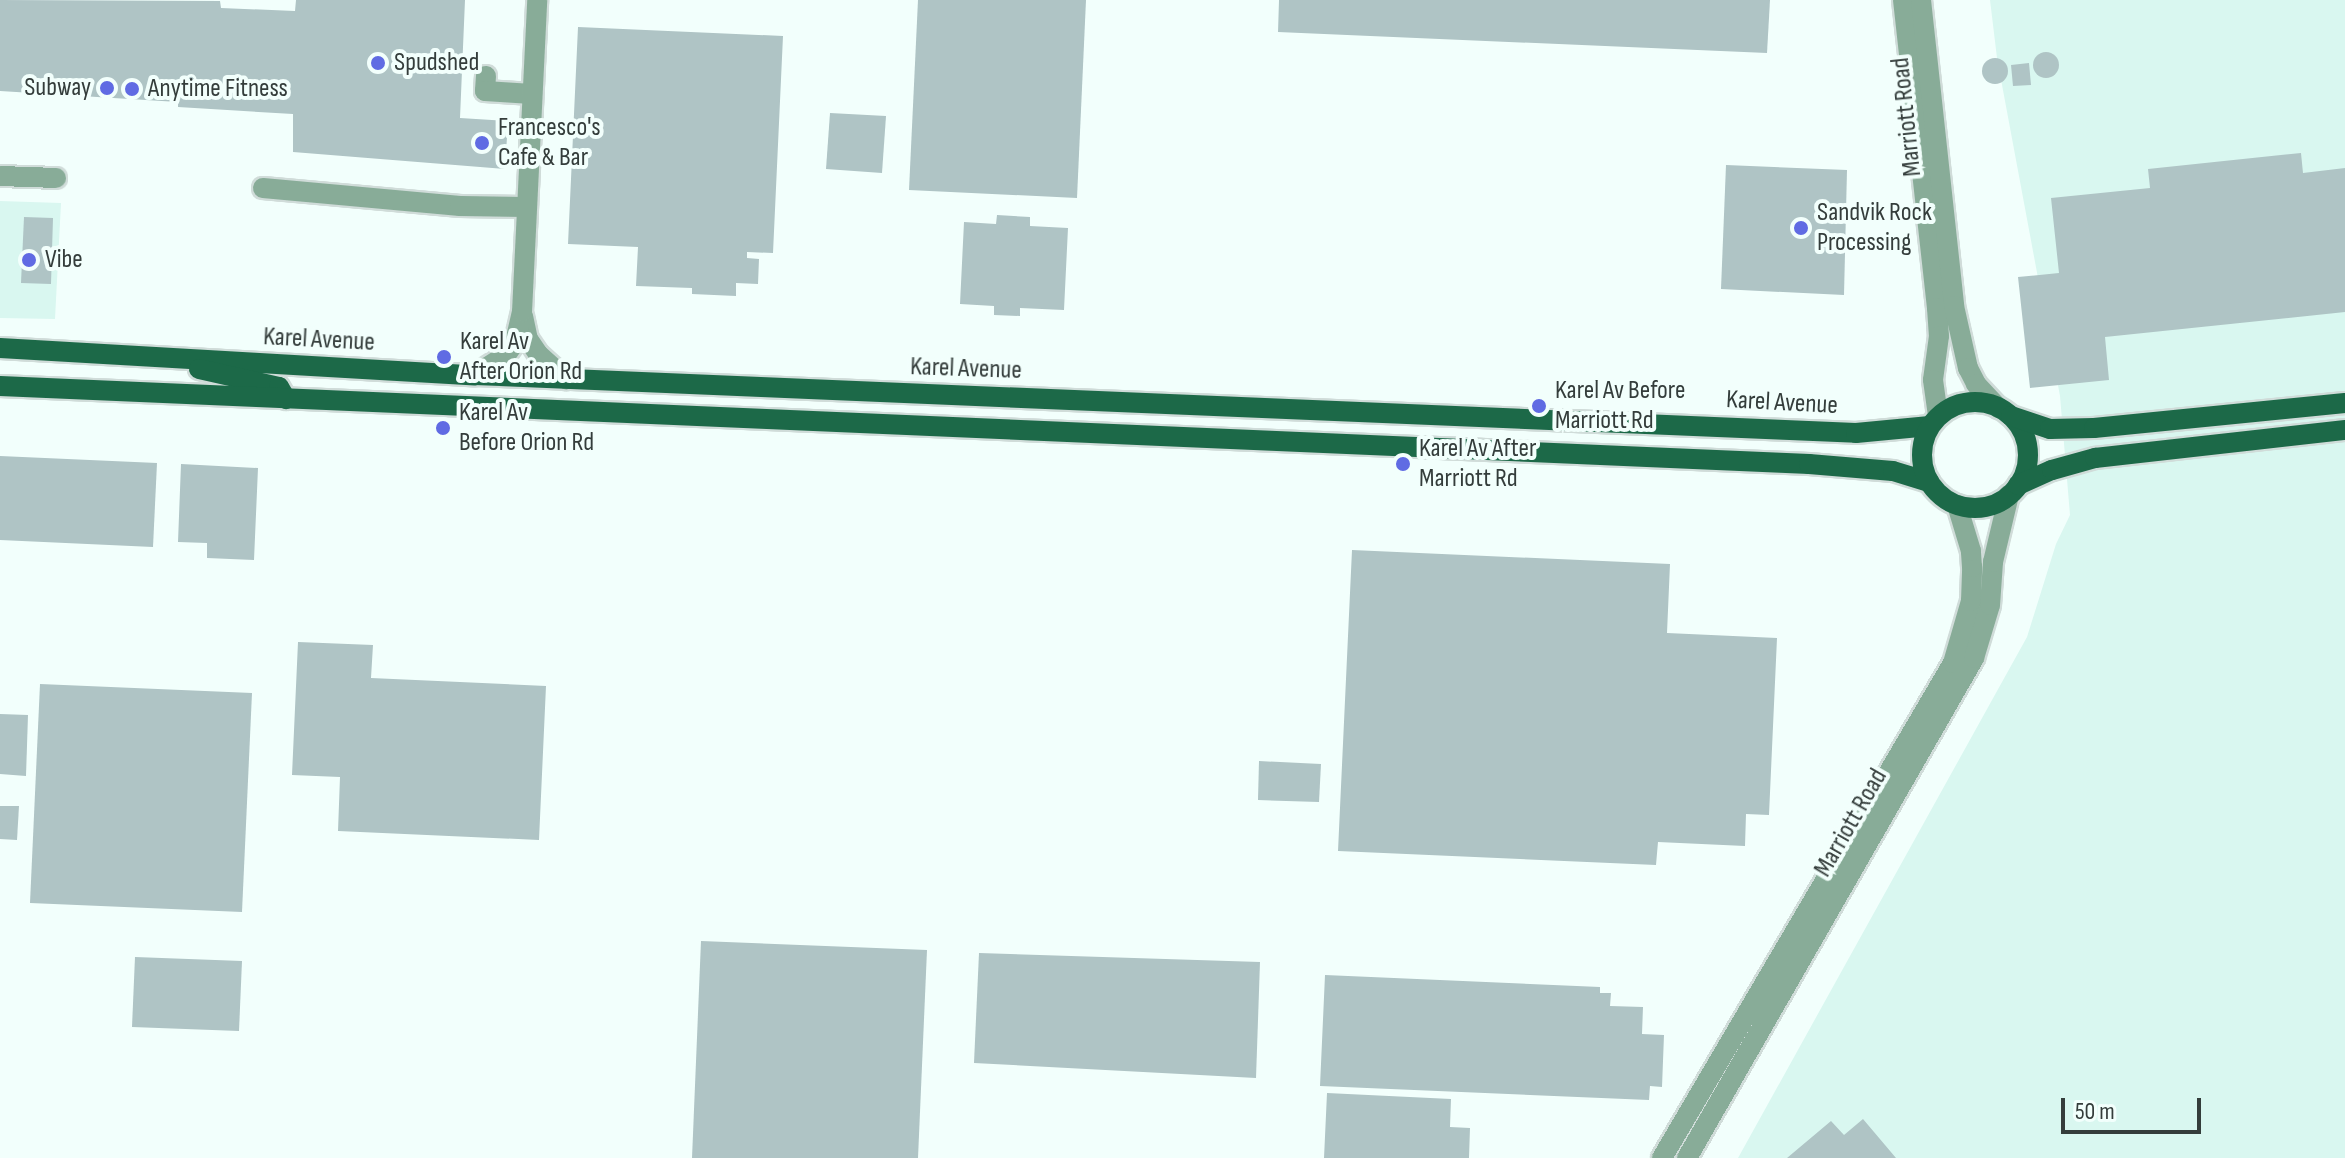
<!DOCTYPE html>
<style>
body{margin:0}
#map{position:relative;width:2345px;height:1158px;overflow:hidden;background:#f2fffc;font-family:"Sofia Sans Condensed",sans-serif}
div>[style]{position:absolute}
.built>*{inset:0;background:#d9f7f0}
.building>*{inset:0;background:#afc4c5}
.round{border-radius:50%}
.roads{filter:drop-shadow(2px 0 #d0dcd9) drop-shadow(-2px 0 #d0dcd9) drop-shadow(0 2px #d0dcd9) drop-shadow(0 -2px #d0dcd9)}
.minor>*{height:20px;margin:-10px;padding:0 10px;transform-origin:10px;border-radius:10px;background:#88ac98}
.major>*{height:20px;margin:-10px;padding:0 10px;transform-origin:10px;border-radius:10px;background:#1c6948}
.major>.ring{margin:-10px;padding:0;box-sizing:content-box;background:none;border:20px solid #1c6948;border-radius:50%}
.dots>*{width:22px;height:22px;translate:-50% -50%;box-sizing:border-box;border:4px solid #f2fffc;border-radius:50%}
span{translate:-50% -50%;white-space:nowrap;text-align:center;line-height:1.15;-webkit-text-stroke:8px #f2fffc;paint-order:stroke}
.poi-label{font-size:26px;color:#343d3b}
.left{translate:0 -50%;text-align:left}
.right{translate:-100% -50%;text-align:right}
.street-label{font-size:26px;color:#343d3b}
.scale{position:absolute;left:2061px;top:1098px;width:140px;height:36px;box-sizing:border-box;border:4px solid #343d3b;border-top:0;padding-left:10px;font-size:24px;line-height:28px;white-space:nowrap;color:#343d3b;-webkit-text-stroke:6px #f2fffc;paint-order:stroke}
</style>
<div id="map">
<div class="built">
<i style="clip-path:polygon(1990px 0,2345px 0,2345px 1158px,1738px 1158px,2027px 637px,2056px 544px,2070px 515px,2060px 396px,1997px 58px)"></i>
<i style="clip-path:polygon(0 201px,61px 203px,55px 319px,0 318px)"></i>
</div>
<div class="building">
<i style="clip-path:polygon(0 0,220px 1px,221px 8px,295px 11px,296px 0,465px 0,460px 118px,508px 121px,505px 169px,293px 152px,293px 114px,178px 107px,178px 102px,0 91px)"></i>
<i style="clip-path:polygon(918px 0,1086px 0,1077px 198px,909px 190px)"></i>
<i style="clip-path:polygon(1279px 0,1770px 0,1767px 53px,1278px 32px)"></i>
<i style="clip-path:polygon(578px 27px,783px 36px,773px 253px,747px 252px,747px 258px,759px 259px,758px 284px,736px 283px,736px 296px,692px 294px,692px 288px,636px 286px,638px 247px,568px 244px)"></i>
<i class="round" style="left:2033px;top:52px;width:26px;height:26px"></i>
<i class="round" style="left:1982px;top:58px;width:26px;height:26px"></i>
<i style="clip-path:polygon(2029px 63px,2031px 85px,2013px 86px,2011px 65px)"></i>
<i style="clip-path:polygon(830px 113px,886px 116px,882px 173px,826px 169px)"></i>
<i style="clip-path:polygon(2301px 153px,2303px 173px,2345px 168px,2345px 312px,2105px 337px,2109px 380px,2030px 388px,2018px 277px,2059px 273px,2051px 198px,2150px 188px,2148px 169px)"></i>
<i style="clip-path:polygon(1726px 165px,1847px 170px,1844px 295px,1721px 289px)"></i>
<i style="clip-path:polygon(997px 215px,1030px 217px,1030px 226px,1068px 228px,1064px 310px,1020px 308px,1020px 316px,994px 315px,994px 306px,960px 304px,964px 222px,996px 224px)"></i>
<i style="clip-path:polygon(24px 217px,53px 218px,51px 284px,21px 283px)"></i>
<i style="clip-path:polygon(0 456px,157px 463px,153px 547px,0 540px)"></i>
<i style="clip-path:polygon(181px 464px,258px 468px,254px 560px,207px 558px,207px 543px,178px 542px)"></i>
<i style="clip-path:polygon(1352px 550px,1670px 564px,1667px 633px,1777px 638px,1769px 815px,1746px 814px,1745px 846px,1658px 842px,1656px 865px,1338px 851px)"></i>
<i style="clip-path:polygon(298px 642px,373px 645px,371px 678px,546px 686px,539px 840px,338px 831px,340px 777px,292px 775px)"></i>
<i style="clip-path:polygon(40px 684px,252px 693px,242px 912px,30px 903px)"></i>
<i style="clip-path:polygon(0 714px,28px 715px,26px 776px,0 774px)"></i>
<i style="clip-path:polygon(1259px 761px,1321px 764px,1319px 802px,1258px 800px)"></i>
<i style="clip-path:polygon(0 806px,19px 806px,17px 840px,0 839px)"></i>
<i style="clip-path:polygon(701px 941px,927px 950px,918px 1158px,692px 1158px)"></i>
<i style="clip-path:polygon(979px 953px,1260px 962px,1256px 1078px,974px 1063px)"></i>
<i style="clip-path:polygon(135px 957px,242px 961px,239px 1031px,132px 1027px)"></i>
<i style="clip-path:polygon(1325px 975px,1600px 987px,1600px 993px,1611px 993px,1610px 1006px,1643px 1007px,1642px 1034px,1664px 1035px,1662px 1087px,1650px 1086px,1649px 1100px,1320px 1086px)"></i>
<i style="clip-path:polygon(1327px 1093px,1451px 1099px,1450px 1127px,1470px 1128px,1469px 1158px,1324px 1158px)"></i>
<i style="clip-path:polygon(1863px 1119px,1896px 1158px,1787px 1158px,1831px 1121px,1844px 1135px)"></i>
</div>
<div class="roads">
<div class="minor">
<i style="left:1903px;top:0;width:310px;rotate:83.7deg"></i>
<i style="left:1937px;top:308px;width:28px;rotate:86deg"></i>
<i style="left:1939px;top:336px;width:44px;rotate:97.8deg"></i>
<i style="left:1933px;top:380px;width:37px;rotate:82deg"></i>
<i style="left:1921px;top:0;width:308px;rotate:83.8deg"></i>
<i style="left:1954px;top:306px;width:64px;rotate:77.3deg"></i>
<i style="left:1968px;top:368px;width:18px;rotate:63deg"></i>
<i style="left:1976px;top:384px;width:33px;rotate:47deg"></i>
<i style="left:486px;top:76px;width:15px;rotate:94deg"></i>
<i style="left:485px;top:91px;width:47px;rotate:3.7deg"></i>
<i style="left:0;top:176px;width:56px;rotate:2deg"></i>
<i style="left:263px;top:188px;width:198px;rotate:5.2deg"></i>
<i style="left:460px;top:206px;width:65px;rotate:0.9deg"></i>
<i style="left:523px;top:316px;width:24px;rotate:78deg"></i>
<i style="left:528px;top:339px;width:18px;rotate:56deg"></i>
<i style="left:538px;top:354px;width:38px;rotate:42deg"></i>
<i style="left:475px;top:375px;width:37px;rotate:-33deg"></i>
<i style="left:506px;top:355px;width:16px;rotate:-55deg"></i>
<i style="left:515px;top:342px;width:31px;rotate:-77deg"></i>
<i style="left:522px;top:312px;width:312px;rotate:-87.2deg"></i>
<i style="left:1662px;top:1158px;width:574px;rotate:-59.55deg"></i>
<i style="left:1953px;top:663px;width:65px;rotate:-73.8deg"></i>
<i style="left:1971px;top:601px;width:34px;rotate:-88deg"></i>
<i style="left:1972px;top:567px;width:16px;rotate:-94deg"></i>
<i style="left:1971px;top:551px;width:48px;rotate:-106.9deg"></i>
<i style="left:1687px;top:1158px;width:577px;rotate:-60.14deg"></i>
<i style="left:1974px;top:658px;width:55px;rotate:-73.2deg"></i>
<i style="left:1990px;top:605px;width:43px;rotate:-86deg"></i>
<i style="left:1993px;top:562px;width:69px;rotate:-76.6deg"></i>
</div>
<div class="major">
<i style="left:0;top:348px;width:476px;rotate:3.3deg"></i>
<i style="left:475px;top:375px;width:1382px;rotate:2.4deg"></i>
<i style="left:1856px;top:433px;width:74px;rotate:-5.4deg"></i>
<i style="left:199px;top:369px;width:82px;rotate:12.7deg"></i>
<i style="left:279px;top:387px;width:14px;rotate:60deg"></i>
<i style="left:0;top:386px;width:1811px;rotate:2.47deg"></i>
<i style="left:1809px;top:464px;width:84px;rotate:4.8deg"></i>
<i style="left:1893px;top:471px;width:38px;rotate:17deg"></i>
<i class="ring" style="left:1922px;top:402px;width:86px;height:86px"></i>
<i style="left:2011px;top:416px;width:41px;rotate:18.4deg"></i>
<i style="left:2050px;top:429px;width:44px;rotate:-1.3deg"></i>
<i style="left:2094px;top:428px;width:252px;rotate:-5.7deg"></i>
<i style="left:2018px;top:485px;width:37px;rotate:-24deg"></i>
<i style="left:2052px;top:470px;width:45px;rotate:-15.6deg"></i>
<i style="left:2095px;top:458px;width:252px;rotate:-6.4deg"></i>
</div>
</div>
<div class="dots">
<i style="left:378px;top:63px;background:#606be3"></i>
<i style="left:107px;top:88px;background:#606be3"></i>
<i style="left:132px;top:89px;background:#606be3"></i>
<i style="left:482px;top:143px;background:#606be3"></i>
<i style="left:1801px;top:228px;background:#606be3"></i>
<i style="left:29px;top:260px;background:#606be3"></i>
<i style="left:444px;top:357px;background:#606be3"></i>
<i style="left:1539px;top:406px;background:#606be3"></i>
<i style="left:443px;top:428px;background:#606be3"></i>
<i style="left:1403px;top:464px;background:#606be3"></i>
</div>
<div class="poi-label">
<span class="left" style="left:394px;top:63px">Spudshed</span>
<span class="right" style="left:91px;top:88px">Subway</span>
<span class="left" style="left:148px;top:89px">Anytime Fitness</span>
<span class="left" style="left:498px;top:143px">Francesco's<br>Cafe &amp; Bar</span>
<span class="left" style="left:1817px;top:228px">Sandvik Rock<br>Processing</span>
<span class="left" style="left:45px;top:260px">Vibe</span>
<span class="left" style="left:460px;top:357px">Karel Av<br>After Orion Rd</span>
<span class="left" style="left:1555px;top:406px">Karel Av Before<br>Marriott Rd</span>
<span class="left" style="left:459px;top:428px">Karel Av<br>Before Orion Rd</span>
<span class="left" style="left:1419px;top:464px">Karel Av After<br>Marriott Rd</span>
</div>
<div class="street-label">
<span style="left:1907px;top:117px;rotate:-96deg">Marriott Road</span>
<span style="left:319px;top:340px;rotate:3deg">Karel Avenue</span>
<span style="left:966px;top:369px;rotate:2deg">Karel Avenue</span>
<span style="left:1782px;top:403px;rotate:3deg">Karel Avenue</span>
<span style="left:1851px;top:823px;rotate:-60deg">Marriott Road</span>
</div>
<div class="scale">50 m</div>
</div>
